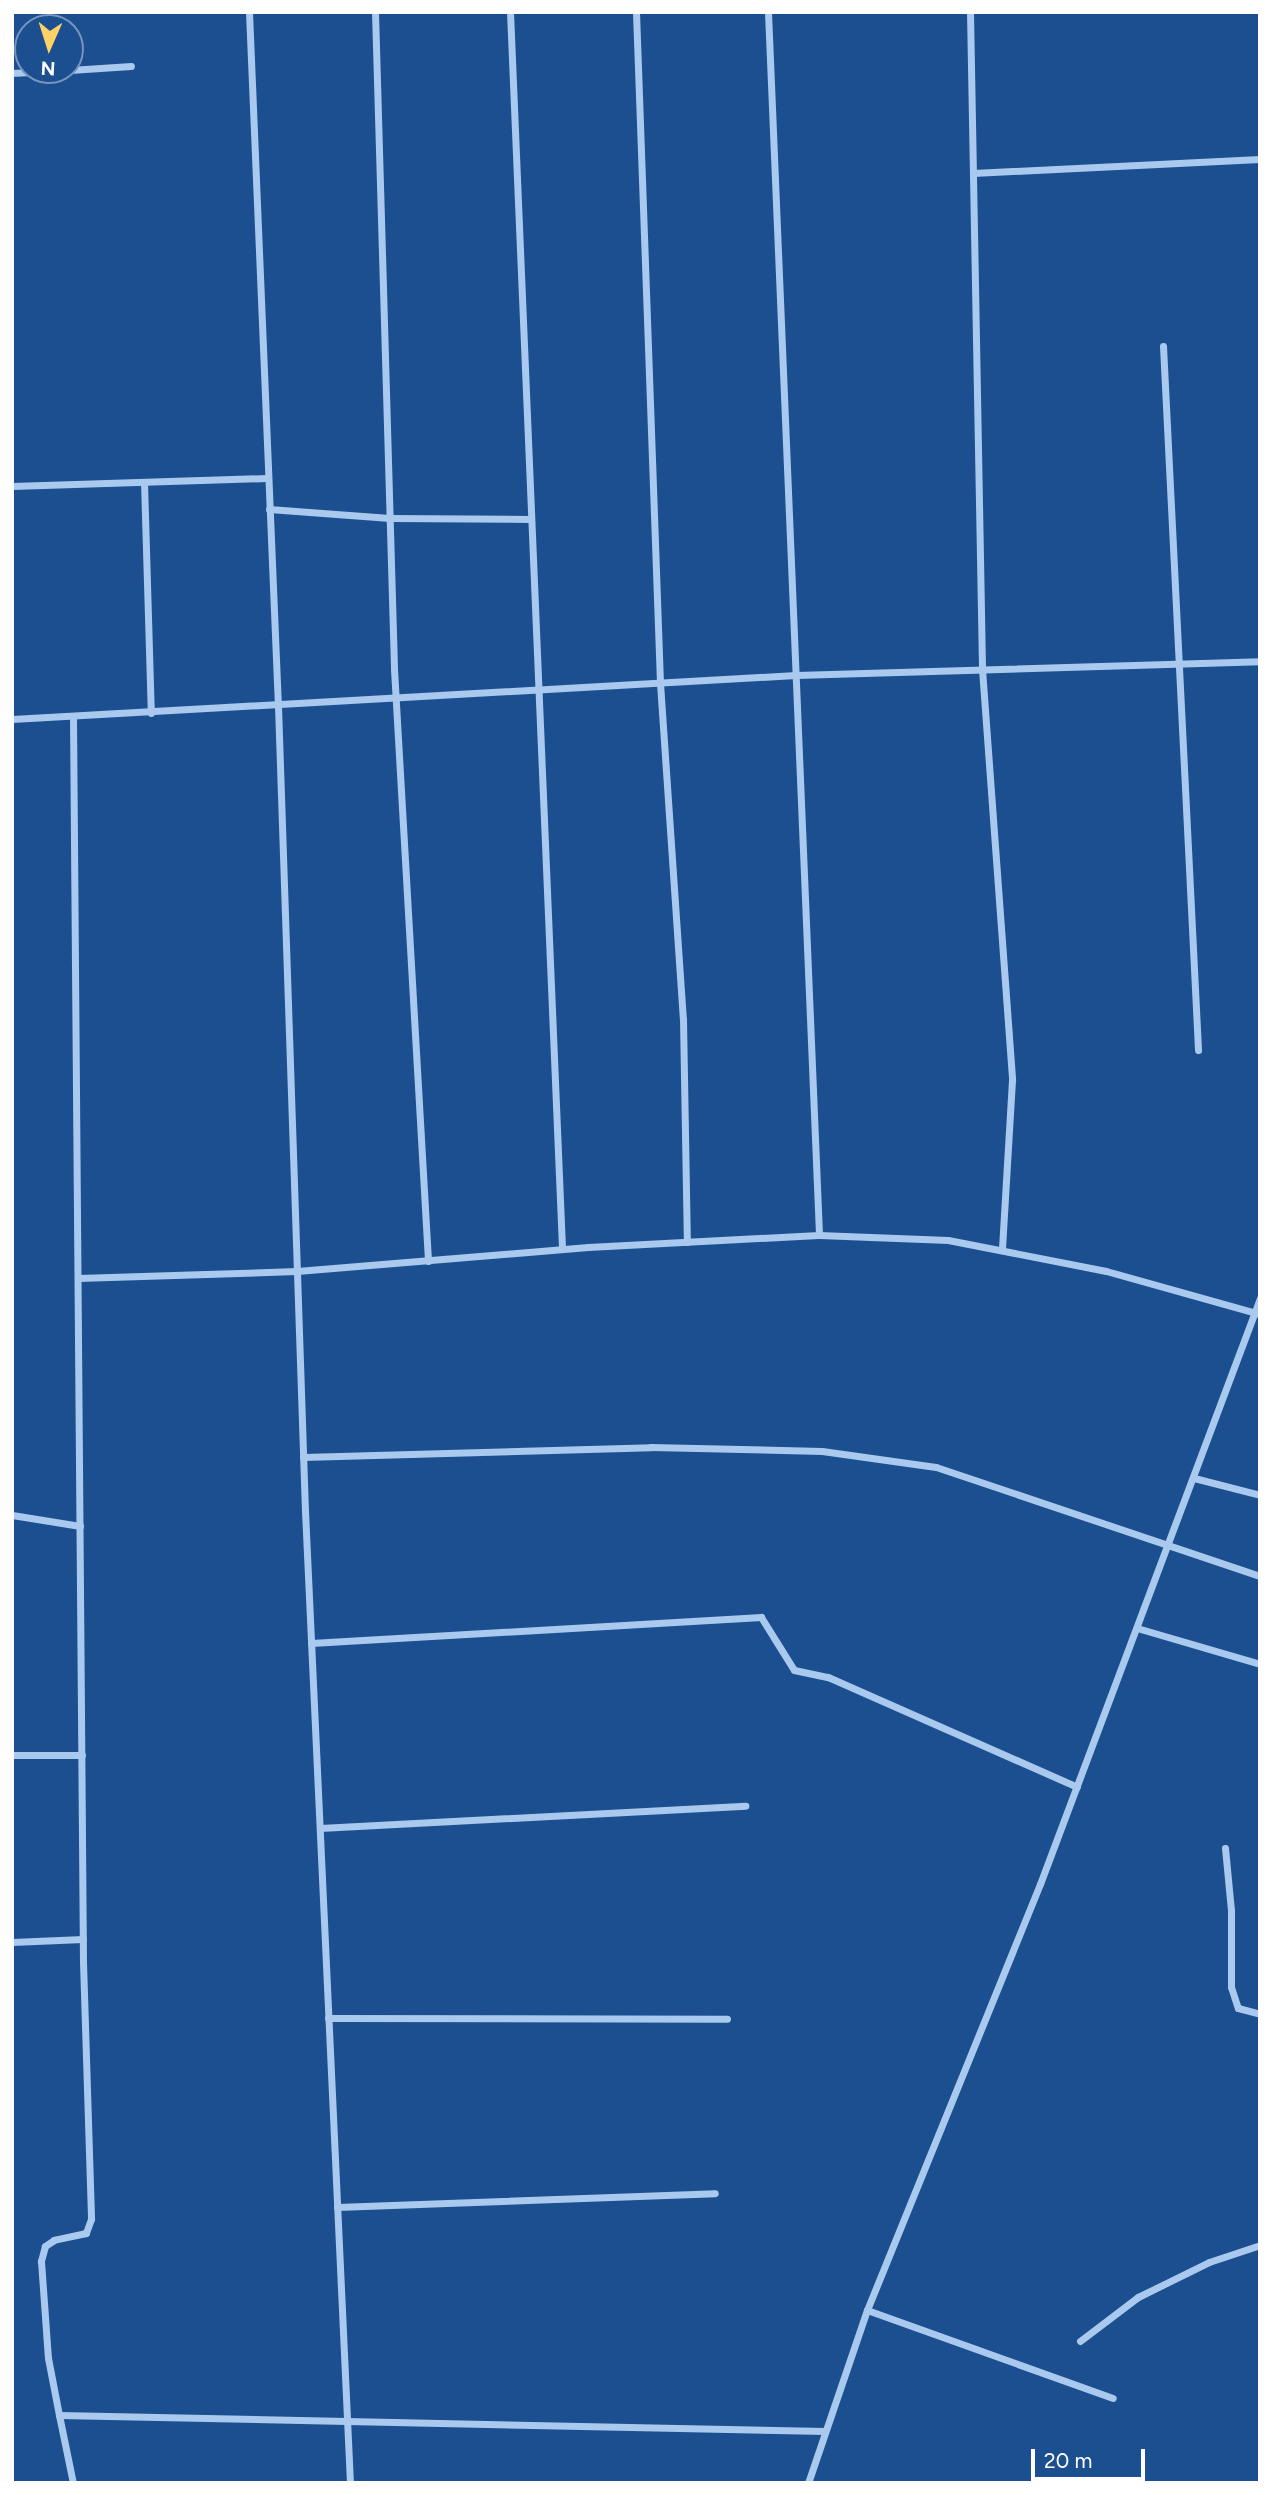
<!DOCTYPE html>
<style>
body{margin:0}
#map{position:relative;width:1272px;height:2495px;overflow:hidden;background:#1b4f8f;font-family:Figtree,sans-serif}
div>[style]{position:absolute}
.street>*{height:7px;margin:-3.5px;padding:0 3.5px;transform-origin:3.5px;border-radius:3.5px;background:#a9c9ee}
span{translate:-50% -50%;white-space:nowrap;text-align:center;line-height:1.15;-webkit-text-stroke:7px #1b4f8f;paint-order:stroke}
.frame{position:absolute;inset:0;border:14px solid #fff;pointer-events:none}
.north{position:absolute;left:14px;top:14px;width:70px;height:70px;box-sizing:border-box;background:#1b4f8f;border:2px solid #7695bc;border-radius:50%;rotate:183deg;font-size:19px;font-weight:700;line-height:28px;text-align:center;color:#fff}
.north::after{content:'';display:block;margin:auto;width:24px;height:32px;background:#ffd166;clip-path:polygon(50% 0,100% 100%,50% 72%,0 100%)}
.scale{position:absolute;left:1031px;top:2449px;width:114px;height:32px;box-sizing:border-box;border:4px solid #fff;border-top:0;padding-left:9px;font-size:21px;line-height:24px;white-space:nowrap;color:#fff;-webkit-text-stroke:5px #1b4f8f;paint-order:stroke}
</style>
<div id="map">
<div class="street">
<i style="left:249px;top:12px;width:695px;rotate:87.61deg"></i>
<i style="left:278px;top:706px;width:805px;rotate:88.08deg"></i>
<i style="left:305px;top:1511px;width:973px;rotate:87.35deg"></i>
<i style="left:375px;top:12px;width:657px;rotate:88.34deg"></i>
<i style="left:394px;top:669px;width:593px;rotate:86.71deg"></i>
<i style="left:510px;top:12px;width:1238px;rotate:87.59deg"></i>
<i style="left:636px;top:12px;width:671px;rotate:87.95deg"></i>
<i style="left:660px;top:683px;width:337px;rotate:86.1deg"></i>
<i style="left:683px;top:1019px;width:223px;rotate:89deg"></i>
<i style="left:768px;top:12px;width:1224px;rotate:87.61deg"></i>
<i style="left:970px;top:12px;width:657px;rotate:88.95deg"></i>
<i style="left:982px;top:669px;width:412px;rotate:85.8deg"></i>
<i style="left:1012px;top:1080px;width:170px;rotate:93.4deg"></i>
<i style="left:70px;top:70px;width:61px;rotate:-3.8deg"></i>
<i style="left:12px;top:73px;width:54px;rotate:-3.2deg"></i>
<i style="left:973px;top:173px;width:287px;rotate:-2.8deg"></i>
<i style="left:1163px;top:346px;width:705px;rotate:87.15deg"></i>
<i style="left:144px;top:482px;width:231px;rotate:88.3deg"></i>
<i style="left:12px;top:486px;width:255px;rotate:-1.8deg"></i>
<i style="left:269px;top:509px;width:121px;rotate:4.3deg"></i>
<i style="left:390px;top:518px;width:140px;rotate:0.4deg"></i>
<i style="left:73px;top:717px;width:1245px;rotate:89.54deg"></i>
<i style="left:83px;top:1962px;width:257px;rotate:88.2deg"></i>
<i style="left:91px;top:2219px;width:15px;rotate:110deg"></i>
<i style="left:86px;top:2233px;width:33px;rotate:168deg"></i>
<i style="left:54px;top:2240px;width:11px;rotate:146deg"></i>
<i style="left:45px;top:2246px;width:16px;rotate:105deg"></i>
<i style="left:41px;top:2261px;width:97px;rotate:85.9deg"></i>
<i style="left:48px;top:2358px;width:58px;rotate:79.1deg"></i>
<i style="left:59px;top:2415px;width:766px;rotate:1.2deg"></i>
<i style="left:12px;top:719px;width:785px;rotate:-3.21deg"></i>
<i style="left:796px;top:675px;width:464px;rotate:-1.7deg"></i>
<i style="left:78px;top:1278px;width:219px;rotate:-1.8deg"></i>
<i style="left:297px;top:1271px;width:292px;rotate:-4.7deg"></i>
<i style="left:588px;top:1247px;width:231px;rotate:-3deg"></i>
<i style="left:819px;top:1235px;width:129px;rotate:2.2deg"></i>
<i style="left:948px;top:1240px;width:161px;rotate:11.1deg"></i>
<i style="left:1106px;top:1271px;width:160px;rotate:15.6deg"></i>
<i style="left:303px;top:1457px;width:348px;rotate:-1.6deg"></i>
<i style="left:651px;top:1447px;width:171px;rotate:1.3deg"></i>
<i style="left:822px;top:1451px;width:115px;rotate:8deg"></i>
<i style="left:936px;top:1467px;width:342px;rotate:18.6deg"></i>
<i style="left:1194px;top:1478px;width:68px;rotate:14.4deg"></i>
<i style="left:12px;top:1515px;width:69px;rotate:9.2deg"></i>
<i style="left:1137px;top:1628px;width:128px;rotate:16.3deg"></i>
<i style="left:311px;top:1643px;width:451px;rotate:-3.3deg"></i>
<i style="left:761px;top:1617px;width:62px;rotate:58.1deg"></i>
<i style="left:794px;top:1670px;width:35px;rotate:12deg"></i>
<i style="left:828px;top:1677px;width:272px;rotate:23.8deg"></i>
<i style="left:12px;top:1755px;width:70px"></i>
<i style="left:320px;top:1828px;width:426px;rotate:-3deg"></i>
<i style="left:1225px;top:1848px;width:62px;rotate:84.5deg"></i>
<i style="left:1231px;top:1910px;width:77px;rotate:90deg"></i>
<i style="left:1231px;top:1987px;width:22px;rotate:72deg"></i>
<i style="left:1238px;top:2008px;width:23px;rotate:15deg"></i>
<i style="left:12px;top:1942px;width:71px;rotate:-2.4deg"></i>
<i style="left:328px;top:2018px;width:399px;rotate:0.1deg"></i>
<i style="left:337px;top:2207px;width:378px;rotate:-2.1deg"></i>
<i style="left:867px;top:2310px;width:261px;rotate:19.7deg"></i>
<i style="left:1080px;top:2341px;width:73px;rotate:-37.2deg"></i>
<i style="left:1138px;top:2297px;width:79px;rotate:-26.2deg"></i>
<i style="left:1209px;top:2262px;width:54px;rotate:-18.4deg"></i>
<i style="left:59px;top:2415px;width:69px;rotate:78.4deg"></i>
<i style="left:808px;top:2483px;width:183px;rotate:-71.2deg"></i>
<i style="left:867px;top:2310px;width:460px;rotate:-67.9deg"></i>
<i style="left:1040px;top:1884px;width:626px;rotate:-69.42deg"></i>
</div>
<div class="frame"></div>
<div class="north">N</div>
<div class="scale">20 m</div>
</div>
